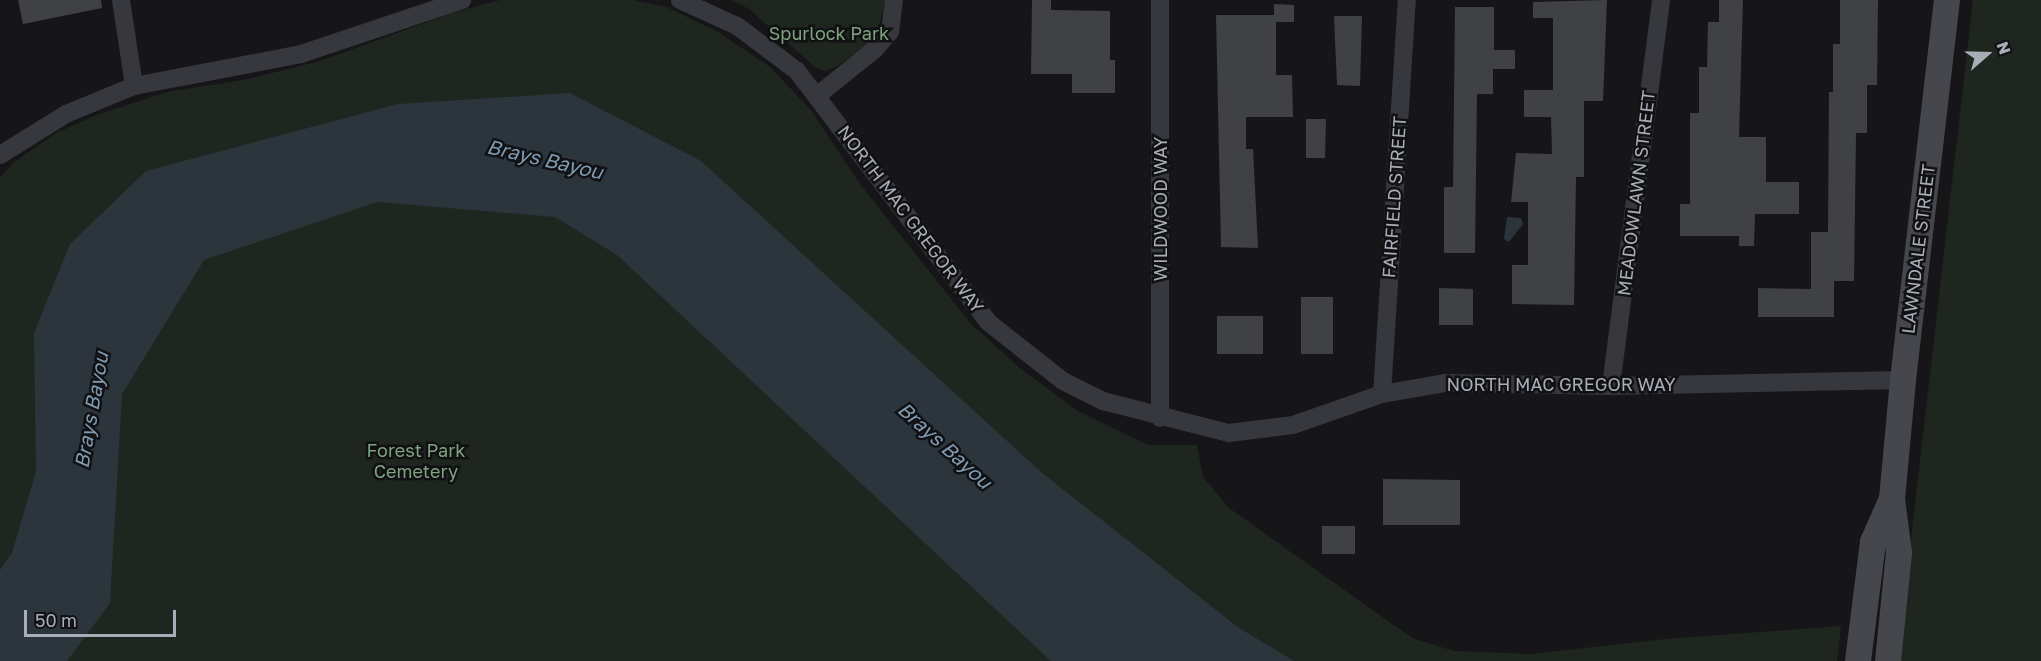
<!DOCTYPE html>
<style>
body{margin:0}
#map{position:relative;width:2041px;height:661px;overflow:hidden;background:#161618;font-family:"Golos Text",sans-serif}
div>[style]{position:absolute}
.green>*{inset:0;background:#1e261f}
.water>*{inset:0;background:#2c353c}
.building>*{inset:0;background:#404145}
.street>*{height:18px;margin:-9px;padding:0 9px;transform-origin:9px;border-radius:9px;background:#37383d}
.secondary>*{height:26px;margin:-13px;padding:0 13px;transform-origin:13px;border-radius:13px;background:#45474d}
span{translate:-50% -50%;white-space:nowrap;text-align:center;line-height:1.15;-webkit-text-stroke:5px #111113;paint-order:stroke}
.park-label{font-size:18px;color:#7fa381}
.street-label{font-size:18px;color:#a8adb8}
.water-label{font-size:20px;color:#7f9bb3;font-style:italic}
.north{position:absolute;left:1957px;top:24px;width:60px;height:60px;-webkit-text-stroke:4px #111113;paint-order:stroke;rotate:70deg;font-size:16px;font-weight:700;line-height:24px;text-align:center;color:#a8adb8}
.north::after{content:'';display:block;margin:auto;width:21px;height:27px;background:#a8adb8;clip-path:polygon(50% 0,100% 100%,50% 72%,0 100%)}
.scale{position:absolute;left:24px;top:610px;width:152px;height:27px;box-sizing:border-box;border:3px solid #a8adb8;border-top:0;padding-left:8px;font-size:18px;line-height:21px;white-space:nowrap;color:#a8adb8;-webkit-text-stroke:4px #111113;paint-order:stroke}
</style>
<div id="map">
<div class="green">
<i style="clip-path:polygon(500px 0,632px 0,667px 7px,718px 32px,770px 67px,811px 110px,860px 184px,971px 324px,1021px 369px,1078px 411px,1148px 445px,1197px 445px,1203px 477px,1229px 508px,1412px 638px,1454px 651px,1530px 654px,1665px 639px,1841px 626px,1837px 661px,0 661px,0 178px,13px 163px,56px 133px,99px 114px,171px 91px,244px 80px,320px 61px,455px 12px)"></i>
<i style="clip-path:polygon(731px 0,885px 0,885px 2px,878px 29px,868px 44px,836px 67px,824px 71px,815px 67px,749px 9px)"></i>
<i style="clip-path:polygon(1973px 0,2041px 0,2041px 661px,1897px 661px)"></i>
</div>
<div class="water">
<i style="clip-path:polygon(570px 93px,701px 161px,1041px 472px,1239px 628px,1294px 661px,1051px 661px,617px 255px,555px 217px,377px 202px,204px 260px,122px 394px,110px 603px,67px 661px,0 661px,0 570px,12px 553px,36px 471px,34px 333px,70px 244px,146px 171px,398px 104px)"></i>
<i style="clip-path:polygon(1507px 217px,1521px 218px,1523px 224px,1509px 242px,1504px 239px)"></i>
</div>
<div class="building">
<i style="clip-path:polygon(18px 0,101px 0,102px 8px,23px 24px)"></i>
<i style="clip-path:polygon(1032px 0,1051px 0,1051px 10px,1110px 11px,1110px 60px,1115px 60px,1115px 93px,1072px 93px,1072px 74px,1031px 74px)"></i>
<i style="clip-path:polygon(1607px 0,1603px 101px,1584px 101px,1584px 177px,1576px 177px,1574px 305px,1512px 304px,1512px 265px,1528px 265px,1528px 202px,1511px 202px,1516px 153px,1552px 154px,1551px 117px,1524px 117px,1524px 90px,1553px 90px,1553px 18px,1533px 18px,1533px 2px)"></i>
<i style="clip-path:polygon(1719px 0,1743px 0,1739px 137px,1766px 137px,1766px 182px,1799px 182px,1799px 214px,1755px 214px,1754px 246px,1739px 246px,1739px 236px,1680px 236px,1680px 204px,1690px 204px,1690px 113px,1699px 113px,1699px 67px,1707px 67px,1708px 22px,1719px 22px)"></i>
<i style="clip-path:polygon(1840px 0,1878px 0,1877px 85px,1867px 85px,1867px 133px,1856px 133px,1854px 281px,1834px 281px,1834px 317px,1758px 317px,1758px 288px,1811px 289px,1811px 232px,1828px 232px,1829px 92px,1833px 92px,1833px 44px,1840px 44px)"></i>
<i style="clip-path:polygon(1274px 4px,1294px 5px,1294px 22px,1276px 22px,1276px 75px,1292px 75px,1293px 117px,1246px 117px,1246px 149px,1253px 149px,1258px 248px,1221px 247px,1216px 15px,1274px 15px)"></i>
<i style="clip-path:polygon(1455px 7px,1494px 7px,1494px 50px,1515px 50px,1515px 69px,1493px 69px,1493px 94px,1477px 94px,1475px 253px,1444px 253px,1444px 187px,1453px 187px)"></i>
<i style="clip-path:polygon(1334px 16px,1362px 16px,1360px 86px,1337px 85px)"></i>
<i style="clip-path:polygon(1306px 119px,1326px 119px,1325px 158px,1306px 158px)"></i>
<i style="clip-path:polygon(1439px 288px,1473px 289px,1473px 325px,1439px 325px)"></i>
<i style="clip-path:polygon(1301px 297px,1333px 297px,1333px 354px,1301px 354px)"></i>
<i style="clip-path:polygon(1217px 316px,1263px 316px,1263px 354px,1217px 354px)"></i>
<i style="clip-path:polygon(1383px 479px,1460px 480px,1460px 525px,1383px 525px)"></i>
<i style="clip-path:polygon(1322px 526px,1355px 526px,1355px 554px,1322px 554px)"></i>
</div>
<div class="street">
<i style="left:121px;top:0;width:87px;rotate:81.4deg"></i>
<i style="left:680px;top:0;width:63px;rotate:24.5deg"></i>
<i style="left:737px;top:26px;width:75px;rotate:36.9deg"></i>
<i style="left:797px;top:71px;width:315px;rotate:52.7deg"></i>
<i style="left:988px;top:322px;width:95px;rotate:38.2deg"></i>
<i style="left:1063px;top:381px;width:45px;rotate:26.6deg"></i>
<i style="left:1103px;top:401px;width:130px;rotate:14.3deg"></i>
<i style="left:1229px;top:433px;width:64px;rotate:-7.1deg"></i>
<i style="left:1293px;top:425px;width:94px;rotate:-19.2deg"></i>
<i style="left:1382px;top:394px;width:65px;rotate:-9.8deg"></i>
<i style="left:1446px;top:383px;width:165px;rotate:1deg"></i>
<i style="left:1611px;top:386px;width:292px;rotate:-1.2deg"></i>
<i style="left:818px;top:95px;width:73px;rotate:-38.9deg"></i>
<i style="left:875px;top:49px;width:23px;rotate:-49deg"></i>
<i style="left:890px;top:32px;width:32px;rotate:-83deg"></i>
<i style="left:0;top:155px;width:78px;rotate:-31.8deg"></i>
<i style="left:66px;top:114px;width:74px;rotate:-22.4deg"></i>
<i style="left:134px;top:86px;width:170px;rotate:-10.8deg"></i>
<i style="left:301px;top:54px;width:170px;rotate:-18.5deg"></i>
<i style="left:1611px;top:386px;width:389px;rotate:-82.6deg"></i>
<i style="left:1382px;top:394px;width:395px;rotate:-86.4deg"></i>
<i style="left:1160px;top:418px;width:418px;rotate:-90deg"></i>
</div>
<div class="secondary">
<i style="left:1858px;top:661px;width:120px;rotate:-82.8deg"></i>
<i style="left:1873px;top:542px;width:47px;rotate:-66.2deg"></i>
<i style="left:1888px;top:661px;width:109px;rotate:-84.2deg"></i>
<i style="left:1899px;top:553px;width:54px;rotate:-97.4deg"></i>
<i style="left:1892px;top:499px;width:120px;rotate:-84.7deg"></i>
<i style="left:1903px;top:380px;width:383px;rotate:-83.4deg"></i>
</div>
<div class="park-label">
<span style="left:829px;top:33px">Spurlock Park</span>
<span style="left:416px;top:461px">Forest Park<br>Cemetery</span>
</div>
<div class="street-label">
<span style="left:1636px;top:193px;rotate:-83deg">MEADOWLAWN STREET</span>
<span style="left:1394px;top:197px;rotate:-86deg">FAIRFIELD STREET</span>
<span style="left:1160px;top:209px;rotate:-90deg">WILDWOOD WAY</span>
<span style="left:911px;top:219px;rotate:53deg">NORTH MAC GREGOR WAY</span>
<span style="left:1918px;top:249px;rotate:-83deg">LAWNDALE STREET</span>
<span style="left:1561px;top:384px">NORTH MAC GREGOR WAY</span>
</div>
<div class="water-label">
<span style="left:545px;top:159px;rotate:13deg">Brays Bayou</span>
<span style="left:91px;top:410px;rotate:-80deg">Brays Bayou</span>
<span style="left:945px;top:445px;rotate:42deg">Brays Bayou</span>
</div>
<div class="north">N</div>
<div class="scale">50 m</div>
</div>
